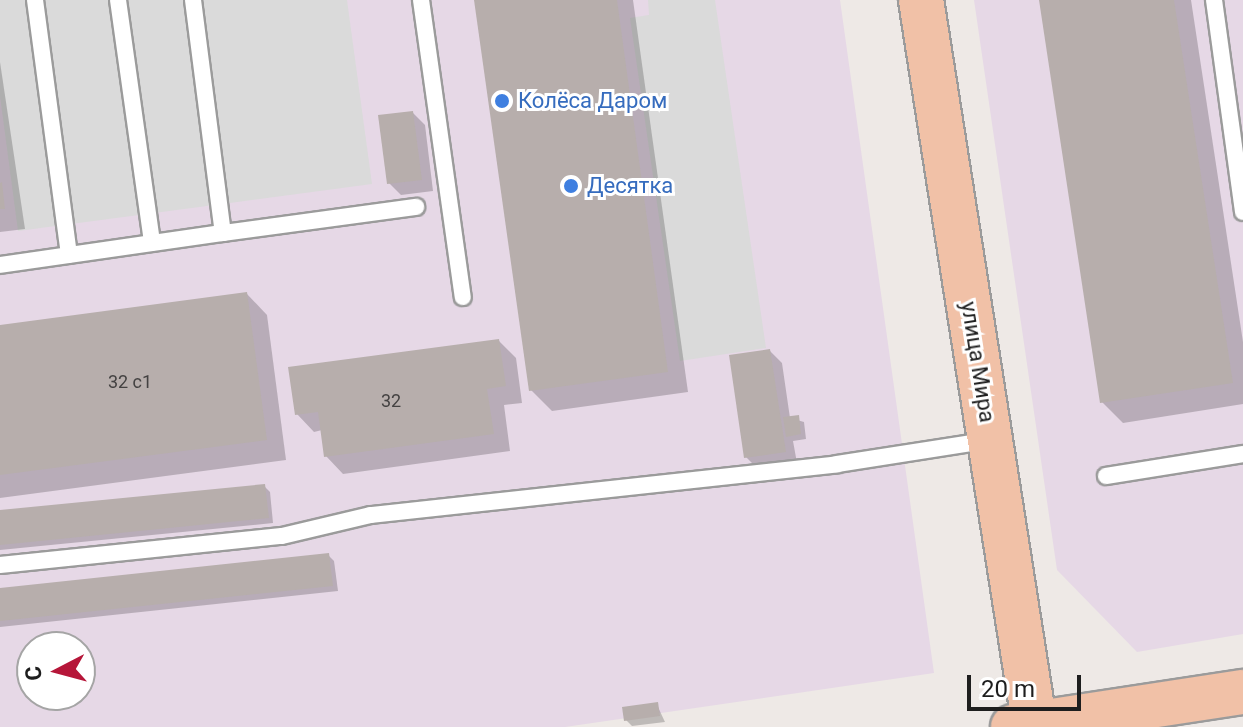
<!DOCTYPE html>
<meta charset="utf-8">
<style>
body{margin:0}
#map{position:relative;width:1243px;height:727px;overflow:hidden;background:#eee9e6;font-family:Roboto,sans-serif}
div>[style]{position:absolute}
.industrial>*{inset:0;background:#e6d8e6}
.parking>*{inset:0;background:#dadada}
.shadow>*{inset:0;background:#0003}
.building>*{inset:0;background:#b7aeac}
.roads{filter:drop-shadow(2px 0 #9b9b9b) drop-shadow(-2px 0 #9b9b9b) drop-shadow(0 2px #9b9b9b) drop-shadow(0 -2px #9b9b9b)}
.service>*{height:16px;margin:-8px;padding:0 8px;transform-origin:8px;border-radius:8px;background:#fff}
.primary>*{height:44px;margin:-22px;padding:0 22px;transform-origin:22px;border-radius:22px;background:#f1c1a7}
.dots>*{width:22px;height:22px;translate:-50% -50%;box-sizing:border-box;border:4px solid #fff;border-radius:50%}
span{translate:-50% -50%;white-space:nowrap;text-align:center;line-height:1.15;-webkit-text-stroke:6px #fff;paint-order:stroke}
.number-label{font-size:18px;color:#444242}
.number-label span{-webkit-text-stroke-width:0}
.shop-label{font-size:22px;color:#366cbe}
.left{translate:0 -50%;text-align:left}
.street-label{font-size:22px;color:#1e1e1e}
.north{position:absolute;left:16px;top:631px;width:80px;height:80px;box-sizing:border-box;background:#fff;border:2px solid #a5a5a5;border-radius:50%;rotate:264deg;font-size:22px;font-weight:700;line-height:32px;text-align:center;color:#1e1e1e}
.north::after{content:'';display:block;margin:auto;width:28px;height:36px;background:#b61639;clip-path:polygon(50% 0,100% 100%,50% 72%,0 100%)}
.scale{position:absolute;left:967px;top:675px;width:114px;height:36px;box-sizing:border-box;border:4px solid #1e1e1e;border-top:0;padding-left:10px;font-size:24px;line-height:28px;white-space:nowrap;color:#1e1e1e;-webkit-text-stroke:6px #fff;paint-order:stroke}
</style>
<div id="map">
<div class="industrial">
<i style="clip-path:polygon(evenodd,0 0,840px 0,934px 673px,565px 727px,0 727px,0 0,32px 647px,80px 647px,80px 695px,32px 695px,32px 647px)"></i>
<i style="clip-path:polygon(974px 0,1243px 0,1243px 634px,1137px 652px,1057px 570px)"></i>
</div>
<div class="parking">
<i style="clip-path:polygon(0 0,347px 0,372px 184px,18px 231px,0 96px)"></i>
<i style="clip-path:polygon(648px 0,715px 0,766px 348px,680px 361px,630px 18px,649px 15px)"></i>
</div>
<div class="shadow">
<i style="clip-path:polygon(476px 0,633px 0,688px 392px,552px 411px,531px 390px)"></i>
<i style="clip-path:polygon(1041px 0,1191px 0,1243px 342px,1243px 404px,1123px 423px,1102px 402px)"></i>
<i style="clip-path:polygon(0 62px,25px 229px,0 232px)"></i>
<i style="clip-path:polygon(413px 113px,425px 125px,433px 191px,401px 195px,389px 183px)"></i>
<i style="clip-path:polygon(247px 294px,267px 315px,286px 460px,0 498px,0 327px)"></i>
<i style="clip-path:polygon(499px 341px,516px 358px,522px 403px,504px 405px,510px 451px,343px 474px,326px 456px,322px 430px,314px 432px,297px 414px)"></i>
<i style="clip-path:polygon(770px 351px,782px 363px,790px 418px,804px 422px,806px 439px,793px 441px,797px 463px,758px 469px,746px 457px)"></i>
<i style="clip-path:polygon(264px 486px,270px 492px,273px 523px,0 550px,0 512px)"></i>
<i style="clip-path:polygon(328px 555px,334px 561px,338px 591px,0 627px,0 590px)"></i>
<i style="clip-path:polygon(657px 705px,665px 722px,632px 726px,626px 720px)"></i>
</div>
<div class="building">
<i style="clip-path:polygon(474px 0,617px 0,668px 372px,529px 391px)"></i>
<i style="clip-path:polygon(1039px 0,1174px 0,1233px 383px,1100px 403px)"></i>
<i style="clip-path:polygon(413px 111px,422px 180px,387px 184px,378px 115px)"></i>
<i style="clip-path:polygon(2px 182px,5px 209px,0 209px,0 183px)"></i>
<i style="clip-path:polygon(247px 292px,267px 440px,0 475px,0 325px)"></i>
<i style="clip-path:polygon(499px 339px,506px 386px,487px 389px,494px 434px,324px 457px,318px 412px,295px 415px,288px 367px)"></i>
<i style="clip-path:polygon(770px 349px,786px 452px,744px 458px,729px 355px)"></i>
<i style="clip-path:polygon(799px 415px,801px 434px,786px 437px,783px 417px)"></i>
<i style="clip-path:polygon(265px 484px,269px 518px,0 545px,0 510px)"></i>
<i style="clip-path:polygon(329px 553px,333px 586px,0 621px,0 588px)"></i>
<i style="clip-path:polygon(658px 702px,660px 716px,624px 721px,622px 707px)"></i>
</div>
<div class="roads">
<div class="service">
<i style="left:35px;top:0;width:257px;rotate:82.4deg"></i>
<i style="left:118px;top:0;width:245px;rotate:82deg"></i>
<i style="left:193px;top:0;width:235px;rotate:82.7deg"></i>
<i style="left:223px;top:233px;width:195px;rotate:-7.7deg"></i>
<i style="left:421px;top:0;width:300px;rotate:82deg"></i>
<i style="left:1214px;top:0;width:214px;rotate:82.2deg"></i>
<i style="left:0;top:265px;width:225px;rotate:-8.2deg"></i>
<i style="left:1106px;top:476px;width:139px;rotate:-9.1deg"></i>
<i style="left:0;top:565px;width:283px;rotate:-5.9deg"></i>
<i style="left:282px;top:536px;width:91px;rotate:-13.3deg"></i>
<i style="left:371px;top:515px;width:469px;rotate:-6.2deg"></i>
<i style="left:837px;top:464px;width:155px;rotate:-8.9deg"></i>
</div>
<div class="primary">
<i style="left:921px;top:0;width:736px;rotate:81.09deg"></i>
<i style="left:1013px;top:727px;width:233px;rotate:-8.7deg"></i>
</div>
</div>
<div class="dots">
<i style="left:502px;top:101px;background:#3f7fe0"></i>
<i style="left:571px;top:186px;background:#3f7fe0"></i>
</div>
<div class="number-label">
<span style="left:130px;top:382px">32 с1</span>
<span style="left:391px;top:401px">32</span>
</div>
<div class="shop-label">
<span class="left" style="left:518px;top:101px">Колёса Даром</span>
<span class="left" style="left:587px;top:186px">Десятка</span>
</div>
<div class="street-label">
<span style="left:978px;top:362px;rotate:81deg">улица Мира</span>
</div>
<div class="north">С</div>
<div class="scale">20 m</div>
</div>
